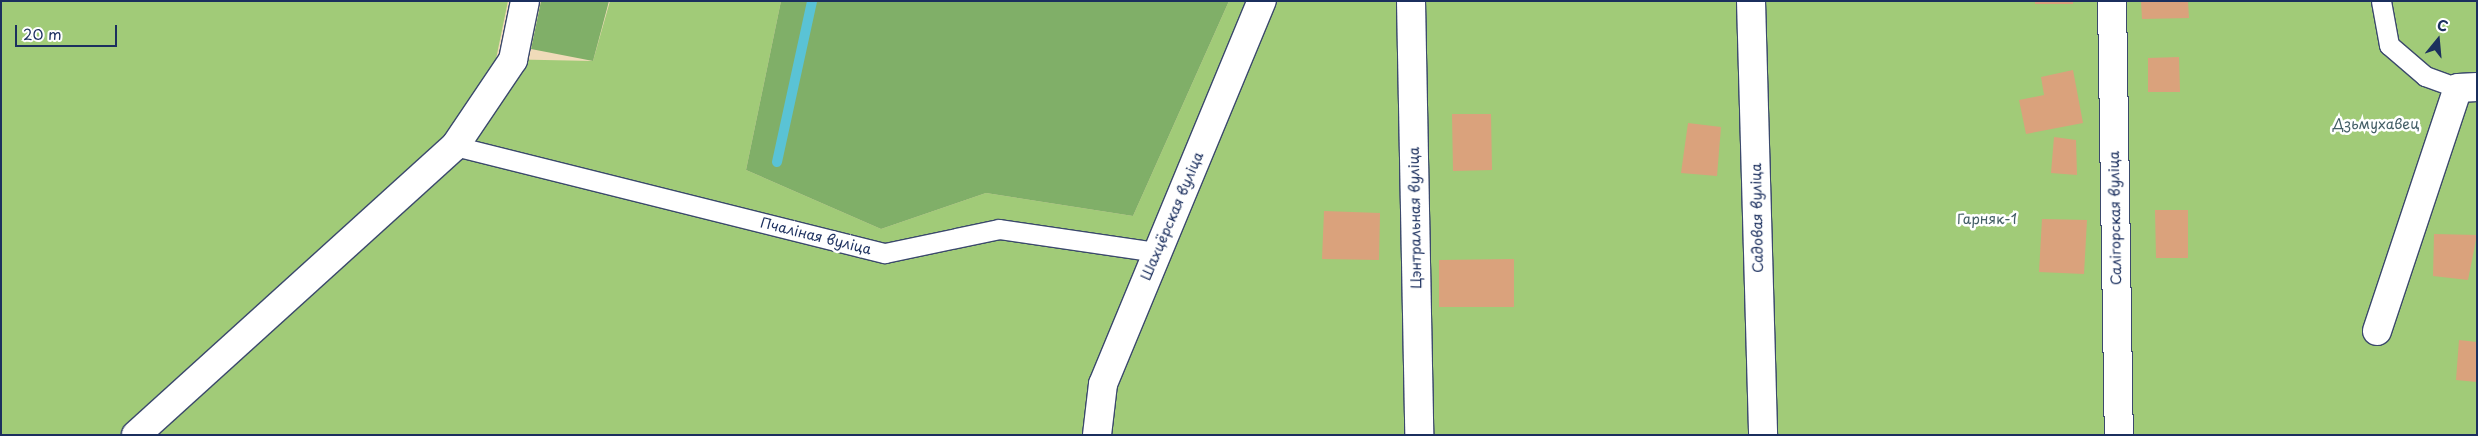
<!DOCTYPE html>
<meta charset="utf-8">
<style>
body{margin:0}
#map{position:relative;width:2478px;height:436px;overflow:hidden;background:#f0dbb9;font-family:"Playpen Sans",sans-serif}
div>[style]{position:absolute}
.green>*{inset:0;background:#a1cb78}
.forest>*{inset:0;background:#80af68}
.stream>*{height:10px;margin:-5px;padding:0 5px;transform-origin:5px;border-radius:5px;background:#5ac3d5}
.building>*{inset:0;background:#daa27c}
.roads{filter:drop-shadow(1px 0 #3b496c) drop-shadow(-1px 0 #3b496c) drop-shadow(0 1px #3b496c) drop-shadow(0 -1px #3b496c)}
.service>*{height:19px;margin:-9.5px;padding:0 9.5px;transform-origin:9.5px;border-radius:9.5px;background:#fff}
.minor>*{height:28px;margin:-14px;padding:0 14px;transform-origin:14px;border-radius:14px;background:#fff}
span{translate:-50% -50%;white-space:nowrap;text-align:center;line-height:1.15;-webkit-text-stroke:5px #fff;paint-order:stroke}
.park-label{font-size:14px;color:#435e66}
.street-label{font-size:14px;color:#1b2f5e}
.frame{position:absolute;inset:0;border:2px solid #1b2f5e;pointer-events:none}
.north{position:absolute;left:2413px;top:15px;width:50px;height:50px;-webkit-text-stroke:4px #fff;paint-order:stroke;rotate:17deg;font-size:14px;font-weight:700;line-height:20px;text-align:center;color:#1b2f5e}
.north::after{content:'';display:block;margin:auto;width:18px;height:22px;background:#1b2f5e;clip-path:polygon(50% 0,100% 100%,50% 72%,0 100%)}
.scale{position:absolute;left:15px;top:25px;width:102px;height:22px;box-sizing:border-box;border:2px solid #1b2f5e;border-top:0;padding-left:6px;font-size:15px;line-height:18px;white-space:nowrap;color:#1b2f5e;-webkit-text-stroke:4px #fff;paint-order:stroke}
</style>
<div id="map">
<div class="green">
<i style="clip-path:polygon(1px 1px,508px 1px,496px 59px,593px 61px,610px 1px,781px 1px,746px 170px,881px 229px,986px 193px,1133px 216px,1229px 1px,2477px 1px,2477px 435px,1px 435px)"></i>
</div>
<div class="forest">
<i style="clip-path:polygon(541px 1px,609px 1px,593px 61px,531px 49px)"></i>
<i style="clip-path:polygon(781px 1px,1229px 1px,1133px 216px,986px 193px,881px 229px,746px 170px)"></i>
</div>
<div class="stream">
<i style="left:777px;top:162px;width:165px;rotate:-77.7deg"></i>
</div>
<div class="building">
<i style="clip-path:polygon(2035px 1px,2073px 1px,2073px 4px,2035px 4px)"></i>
<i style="clip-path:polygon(2141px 1px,2188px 1px,2189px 18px,2142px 19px)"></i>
<i style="clip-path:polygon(2179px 57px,2180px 92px,2148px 92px,2148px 58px)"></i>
<i style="clip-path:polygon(2073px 70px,2083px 123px,2026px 134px,2019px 100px,2044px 95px,2041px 77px)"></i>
<i style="clip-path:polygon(1452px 114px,1491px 114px,1492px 170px,1453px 171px)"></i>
<i style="clip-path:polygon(1688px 123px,1721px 127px,1717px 176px,1681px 173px)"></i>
<i style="clip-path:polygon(2054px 137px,2076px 140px,2077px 175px,2051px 173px)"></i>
<i style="clip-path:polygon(2155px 210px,2188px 210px,2188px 258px,2156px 258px)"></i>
<i style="clip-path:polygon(1324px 211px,1380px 213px,1379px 260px,1322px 259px)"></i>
<i style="clip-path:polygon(2042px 219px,2087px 220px,2084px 274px,2039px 272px)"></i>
<i style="clip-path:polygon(2434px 234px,2477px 235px,2468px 280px,2433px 276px)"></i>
<i style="clip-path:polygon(1514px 259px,1514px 307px,1439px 307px,1439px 260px)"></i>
<i style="clip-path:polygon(2459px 340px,2477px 342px,2477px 382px,2456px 380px)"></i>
</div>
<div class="roads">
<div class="service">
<i style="left:2381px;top:1px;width:45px;rotate:79.7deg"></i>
<i style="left:2389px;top:45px;width:48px;rotate:40.7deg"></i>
<i style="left:2425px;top:76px;width:35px;rotate:20deg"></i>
<i style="left:455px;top:146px;width:443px;rotate:14deg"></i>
<i style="left:885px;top:253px;width:116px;rotate:-11.9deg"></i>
<i style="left:999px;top:229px;width:159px;rotate:8.3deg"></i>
</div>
<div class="minor">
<i style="left:1411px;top:1px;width:434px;rotate:88.9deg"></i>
<i style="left:1751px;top:1px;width:434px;rotate:88.4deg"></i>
<i style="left:2112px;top:1px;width:434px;rotate:89.1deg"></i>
<i style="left:2377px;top:331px;width:256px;rotate:-71.6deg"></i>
<i style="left:2458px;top:88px;width:19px;rotate:-3deg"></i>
<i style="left:136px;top:435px;width:430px;rotate:-42.2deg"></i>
<i style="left:455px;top:146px;width:104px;rotate:-56deg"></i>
<i style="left:513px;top:60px;width:60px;rotate:-78.5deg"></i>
<i style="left:1097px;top:435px;width:51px;rotate:-83.3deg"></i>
<i style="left:1103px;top:384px;width:415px;rotate:-67.5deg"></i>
</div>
</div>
<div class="park-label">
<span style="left:2376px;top:124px">Дзьмухавец</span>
<span style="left:1987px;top:219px">Гарняк-1</span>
</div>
<div class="street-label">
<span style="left:1172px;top:216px;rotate:-67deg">Шахцёрская вуліца</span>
<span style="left:1415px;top:218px;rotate:-91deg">Цэнтральная вуліца</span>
<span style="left:1757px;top:218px;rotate:-91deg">Садовая вуліца</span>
<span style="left:2115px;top:218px;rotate:-91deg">Салігорская вуліца</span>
<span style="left:816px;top:236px;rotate:14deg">Пчаліная вуліца</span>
</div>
<div class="frame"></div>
<div class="north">С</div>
<div class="scale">20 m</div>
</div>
